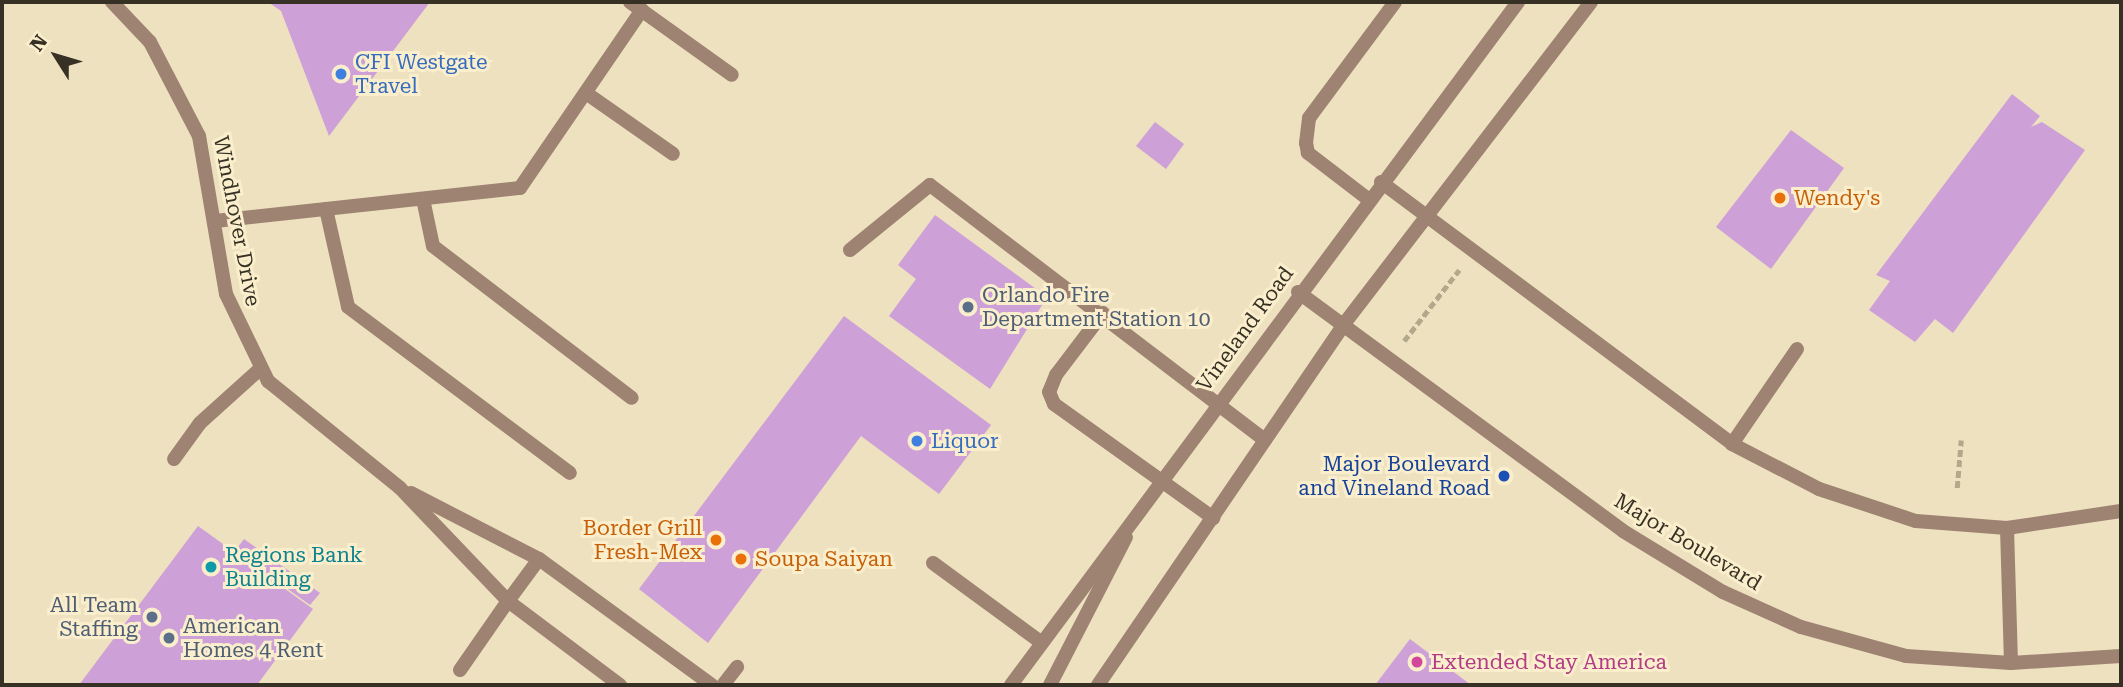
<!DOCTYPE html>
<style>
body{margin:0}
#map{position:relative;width:2123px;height:687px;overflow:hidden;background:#ede1bf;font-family:"Roboto Serif",serif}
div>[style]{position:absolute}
.building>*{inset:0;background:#cda0d8}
.path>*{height:4.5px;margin-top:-2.25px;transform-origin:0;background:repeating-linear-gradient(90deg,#b2a98d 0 7px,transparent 0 10.5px)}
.service>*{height:14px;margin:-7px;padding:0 7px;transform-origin:7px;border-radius:7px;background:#9e8272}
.minor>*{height:14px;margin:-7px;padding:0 7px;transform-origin:7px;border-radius:7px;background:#9e8272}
.tertiary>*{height:14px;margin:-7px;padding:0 7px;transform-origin:7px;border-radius:7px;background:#9e8272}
.dots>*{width:19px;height:19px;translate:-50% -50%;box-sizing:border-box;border:4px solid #faeecc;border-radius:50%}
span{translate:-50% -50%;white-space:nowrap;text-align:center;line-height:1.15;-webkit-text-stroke:6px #faeecc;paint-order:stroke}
.shop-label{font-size:21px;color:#366cbe}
.left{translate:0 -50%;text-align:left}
.food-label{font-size:21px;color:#c56008}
.right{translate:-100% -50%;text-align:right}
.street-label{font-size:21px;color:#363124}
.service-label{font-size:21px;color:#4e5e75}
.transit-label{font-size:21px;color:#164399}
.culture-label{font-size:21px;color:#0d838f}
.hotel-label{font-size:21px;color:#b23c85}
.frame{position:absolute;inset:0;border:4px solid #363124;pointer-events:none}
.north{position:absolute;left:21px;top:21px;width:70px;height:70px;-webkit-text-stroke:5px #faeecc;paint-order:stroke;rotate:307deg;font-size:19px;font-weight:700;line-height:28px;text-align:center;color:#363124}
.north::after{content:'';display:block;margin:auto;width:24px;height:32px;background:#363124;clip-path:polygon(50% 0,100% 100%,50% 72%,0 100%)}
</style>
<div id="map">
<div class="building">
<i style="clip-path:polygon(268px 2px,430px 2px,329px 136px,281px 11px)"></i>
<i style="clip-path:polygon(2012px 94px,2040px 116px,2031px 127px,2042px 122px,2085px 150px,1953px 333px,1935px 319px,1915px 342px,1869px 310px,1890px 281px,1876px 275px)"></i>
<i style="clip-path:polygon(1155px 122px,1184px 144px,1166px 169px,1136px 146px)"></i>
<i style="clip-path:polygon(1791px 130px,1844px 168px,1771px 269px,1716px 227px)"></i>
<i style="clip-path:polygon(935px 215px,1047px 297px,990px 389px,889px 316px,916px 279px,898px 265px)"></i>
<i style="clip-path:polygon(844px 316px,991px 425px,939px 494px,861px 436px,708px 643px,639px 589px)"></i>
<i style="clip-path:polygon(198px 526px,313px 609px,257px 685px,79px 685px)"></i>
<i style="clip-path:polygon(244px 539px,320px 593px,310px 605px,235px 551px)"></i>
<i style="clip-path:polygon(1410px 639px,1471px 685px,1375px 685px)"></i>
</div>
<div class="path">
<i style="left:1404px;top:341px;width:90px;rotate:-52.2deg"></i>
<i style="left:1957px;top:488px;width:48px;rotate:-85.2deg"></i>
</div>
<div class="service">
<i style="left:630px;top:2px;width:125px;rotate:35.6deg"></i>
<i style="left:586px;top:93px;width:106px;rotate:35deg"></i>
<i style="left:423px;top:199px;width:48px;rotate:78deg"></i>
<i style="left:433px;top:246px;width:250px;rotate:37.4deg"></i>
<i style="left:1368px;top:199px;width:76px;rotate:-142.5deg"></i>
<i style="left:1308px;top:153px;width:10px;rotate:-101deg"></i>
<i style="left:1306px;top:143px;width:25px;rotate:-83deg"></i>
<i style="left:1309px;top:118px;width:144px;rotate:-53.4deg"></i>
<i style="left:326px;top:209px;width:100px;rotate:77.3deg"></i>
<i style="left:348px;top:307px;width:277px;rotate:36.8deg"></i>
<i style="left:215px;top:221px;width:307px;rotate:-6.2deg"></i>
<i style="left:520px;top:188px;width:216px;rotate:-55.6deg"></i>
<i style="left:850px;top:250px;width:103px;rotate:-39.1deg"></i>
<i style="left:930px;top:185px;width:421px;rotate:37.3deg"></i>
<i style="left:1103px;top:313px;width:78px;rotate:127.2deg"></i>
<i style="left:1056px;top:375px;width:18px;rotate:112deg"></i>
<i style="left:1049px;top:392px;width:13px;rotate:67deg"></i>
<i style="left:1054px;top:404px;width:196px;rotate:35.6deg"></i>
<i style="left:1732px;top:444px;width:115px;rotate:-55.6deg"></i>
<i style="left:174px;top:459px;width:44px;rotate:-54.2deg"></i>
<i style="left:200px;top:423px;width:81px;rotate:-42deg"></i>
<i style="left:933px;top:563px;width:135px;rotate:36.3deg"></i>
<i style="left:460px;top:670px;width:84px;rotate:-55.2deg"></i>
<i style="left:723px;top:685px;width:23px;rotate:-52deg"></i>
</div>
<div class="minor">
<i style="left:112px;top:2px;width:55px;rotate:46.5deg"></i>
<i style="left:150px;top:42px;width:106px;rotate:62.5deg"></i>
<i style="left:199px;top:136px;width:160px;rotate:80.3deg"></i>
<i style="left:226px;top:294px;width:97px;rotate:64.2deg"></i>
<i style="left:268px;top:381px;width:170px;rotate:39deg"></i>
<i style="left:400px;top:488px;width:156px;rotate:46.3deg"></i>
<i style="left:508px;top:601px;width:140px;rotate:36.9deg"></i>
<i style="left:411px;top:493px;width:144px;rotate:27.3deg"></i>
<i style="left:539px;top:559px;width:214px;rotate:36.1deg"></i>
<i style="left:508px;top:601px;width:52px;rotate:-53.6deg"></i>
</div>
<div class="tertiary">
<i style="left:1381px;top:182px;width:438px;rotate:36.7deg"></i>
<i style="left:1732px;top:444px;width:98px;rotate:27.3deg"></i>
<i style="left:1819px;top:489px;width:102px;rotate:18.3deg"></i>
<i style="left:1916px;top:521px;width:91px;rotate:4.4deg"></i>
<i style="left:2007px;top:528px;width:115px;rotate:-8.5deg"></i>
<i style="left:1298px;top:292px;width:403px;rotate:36.3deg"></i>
<i style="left:1623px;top:531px;width:117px;rotate:31.4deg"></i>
<i style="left:1723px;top:592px;width:85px;rotate:24.2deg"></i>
<i style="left:1801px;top:627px;width:109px;rotate:15.4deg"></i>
<i style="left:1906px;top:656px;width:105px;rotate:3.8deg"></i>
<i style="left:2011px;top:663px;width:110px;rotate:-3.6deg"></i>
<i style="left:2007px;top:528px;width:135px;rotate:88.3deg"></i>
<i style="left:1011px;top:685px;width:851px;rotate:-53.41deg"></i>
<i style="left:1050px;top:685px;width:166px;rotate:-62.8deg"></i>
<i style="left:1098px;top:685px;width:437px;rotate:-55.7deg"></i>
<i style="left:1344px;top:324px;width:406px;rotate:-52.5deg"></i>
</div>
<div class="dots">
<i style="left:341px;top:74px;background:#3f7fe0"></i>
<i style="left:1780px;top:198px;background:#e8710a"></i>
<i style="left:968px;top:307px;background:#5c6f8a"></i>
<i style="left:917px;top:441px;background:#3f7fe0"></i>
<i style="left:1504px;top:476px;background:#1a4fb4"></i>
<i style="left:716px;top:540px;background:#e8710a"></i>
<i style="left:741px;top:559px;background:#e8710a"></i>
<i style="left:211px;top:567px;background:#0f9aa8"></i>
<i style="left:152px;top:617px;background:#5c6f8a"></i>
<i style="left:169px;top:638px;background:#5c6f8a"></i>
<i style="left:1417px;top:662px;background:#d1479c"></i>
</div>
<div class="shop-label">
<span class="left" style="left:355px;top:74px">CFI Westgate<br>Travel</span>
<span class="left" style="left:931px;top:441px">Liquor</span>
</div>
<div class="food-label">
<span class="left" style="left:1794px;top:198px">Wendy's</span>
<span class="right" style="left:702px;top:540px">Border Grill<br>Fresh-Mex</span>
<span class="left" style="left:755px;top:559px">Soupa Saiyan</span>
</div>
<div class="street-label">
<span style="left:237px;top:221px;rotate:79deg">Windhover Drive</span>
<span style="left:1245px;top:329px;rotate:-54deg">Vineland Road</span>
<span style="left:1688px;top:542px;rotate:31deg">Major Boulevard</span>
</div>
<div class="service-label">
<span class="left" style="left:982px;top:307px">Orlando Fire<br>Department Station 10</span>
<span class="right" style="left:138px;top:617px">All Team<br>Staffing</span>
<span class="left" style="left:183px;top:638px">American<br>Homes 4 Rent</span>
</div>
<div class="transit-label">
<span class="right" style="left:1490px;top:476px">Major Boulevard<br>and Vineland Road</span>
</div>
<div class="culture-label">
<span class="left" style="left:225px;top:567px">Regions Bank<br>Building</span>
</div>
<div class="hotel-label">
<span class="left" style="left:1431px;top:662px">Extended Stay America</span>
</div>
<div class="frame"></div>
<div class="north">N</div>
</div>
